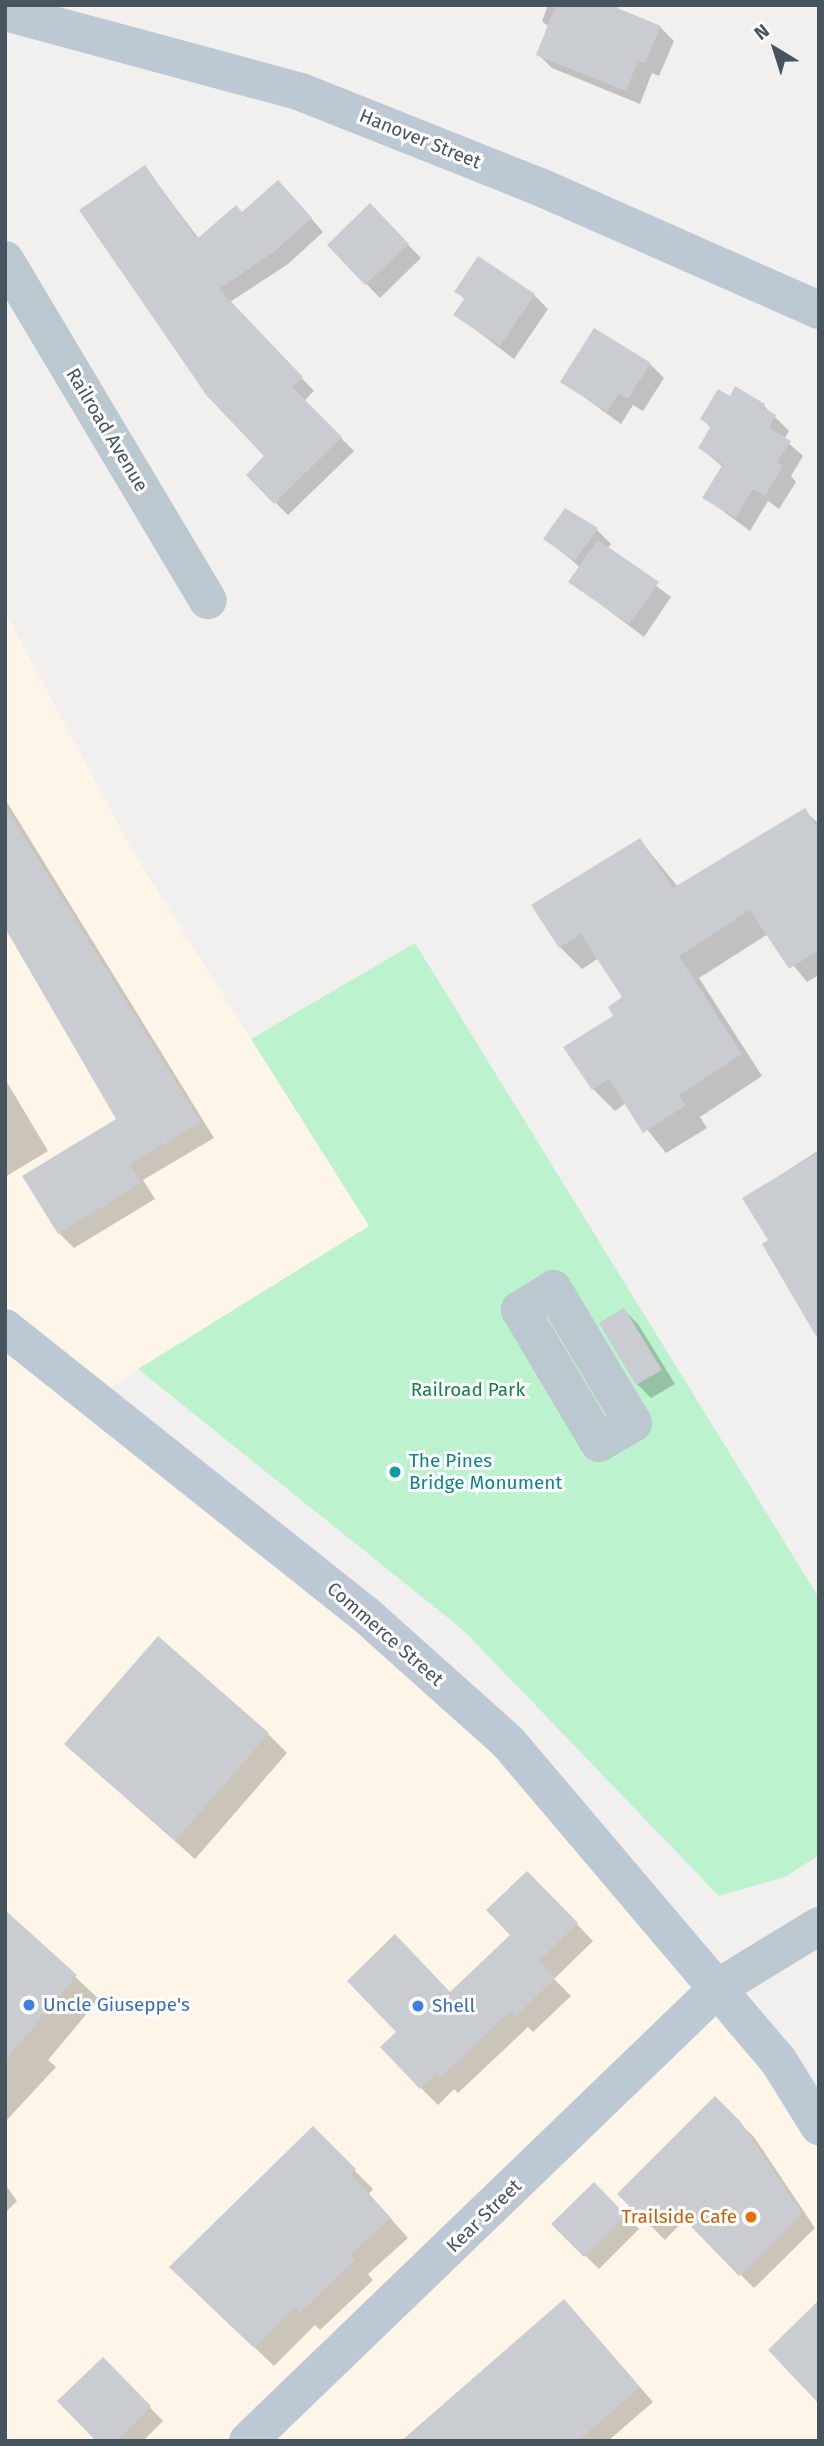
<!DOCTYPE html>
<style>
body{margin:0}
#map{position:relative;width:824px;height:2446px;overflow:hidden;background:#f2efef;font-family:"Fira Sans",sans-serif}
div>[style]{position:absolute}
.commercial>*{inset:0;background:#fdf6e8}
.green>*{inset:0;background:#bcf2ce}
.shadow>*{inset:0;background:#0003}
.building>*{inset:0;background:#c9cdd2}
.street>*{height:38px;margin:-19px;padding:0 19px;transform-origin:19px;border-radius:19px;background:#bcc8cf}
.secondary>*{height:38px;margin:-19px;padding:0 19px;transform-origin:19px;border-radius:19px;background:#bcc9d4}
.dots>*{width:19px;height:19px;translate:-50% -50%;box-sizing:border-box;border:4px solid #fff;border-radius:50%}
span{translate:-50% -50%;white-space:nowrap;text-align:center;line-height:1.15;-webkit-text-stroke:6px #fff;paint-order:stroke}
.street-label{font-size:19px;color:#46545e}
.park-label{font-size:19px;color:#128446}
.culture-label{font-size:19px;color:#0d838f}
.left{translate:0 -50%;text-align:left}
.shop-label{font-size:19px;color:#366cbe}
.food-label{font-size:19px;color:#c56008}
.right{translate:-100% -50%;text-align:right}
.frame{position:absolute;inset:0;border:7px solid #46545e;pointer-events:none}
.north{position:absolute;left:740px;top:14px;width:70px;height:70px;-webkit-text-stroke:5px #fff;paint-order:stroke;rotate:322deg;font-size:19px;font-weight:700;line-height:28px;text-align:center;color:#46545e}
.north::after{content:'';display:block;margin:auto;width:24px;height:32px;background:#46545e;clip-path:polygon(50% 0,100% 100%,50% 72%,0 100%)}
</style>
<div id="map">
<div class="commercial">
<i style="clip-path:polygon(5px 612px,133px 852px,369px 1226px,93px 1398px,448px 1689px,819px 2124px,819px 2441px,5px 2441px)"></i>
</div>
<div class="green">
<i style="clip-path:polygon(415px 943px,819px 1598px,819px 1855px,785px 1877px,719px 1896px,463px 1630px,138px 1369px,369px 1226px,251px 1039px)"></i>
</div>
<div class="shadow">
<i style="clip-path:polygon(548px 5px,618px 5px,616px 10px,660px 27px,674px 41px,659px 76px,652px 73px,640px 104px,552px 68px,538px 54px,549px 27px,542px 21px)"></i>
<i style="clip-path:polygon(145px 167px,199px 239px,243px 214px,291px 195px,323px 232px,288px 264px,230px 302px,314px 391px,304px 401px,354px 451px,288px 515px,248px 475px,267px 457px)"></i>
<i style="clip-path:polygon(370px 206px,421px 258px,380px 298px,329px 245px)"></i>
<i style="clip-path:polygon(457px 291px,534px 295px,548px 309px,514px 359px,456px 315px,465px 300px)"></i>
<i style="clip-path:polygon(650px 364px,664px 378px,643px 411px,633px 405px,621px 424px,562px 381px)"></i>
<i style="clip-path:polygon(730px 398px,764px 406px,789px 431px,784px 439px,803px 456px,791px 476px,796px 482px,779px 509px,768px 501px,750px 531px,704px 497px,723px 467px,700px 448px,712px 429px,702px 419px)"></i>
<i style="clip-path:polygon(566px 510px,597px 530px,611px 544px,607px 549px,671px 597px,644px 637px,571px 582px,581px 568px,546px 539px)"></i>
<i style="clip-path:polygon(5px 799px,214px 1138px,143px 1180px,155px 1199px,74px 1248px,59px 1233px,118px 1119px,5px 926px)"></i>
<i style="clip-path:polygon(804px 810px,819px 824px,819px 975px,807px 982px,768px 934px,699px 978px,762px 1076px,700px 1117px,707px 1128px,666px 1153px,626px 1103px,615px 1111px,593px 1089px,625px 997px,599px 958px,582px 969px,560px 947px,534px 905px,640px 840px,678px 887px)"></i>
<i style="clip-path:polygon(5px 1079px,48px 1151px,5px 1177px)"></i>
<i style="clip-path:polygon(819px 1150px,819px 1326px,745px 1198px)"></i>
<i style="clip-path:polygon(624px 1310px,638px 1324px,675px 1384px,651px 1398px,637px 1384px,601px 1324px)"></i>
<i style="clip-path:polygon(268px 1734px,287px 1753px,195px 1859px,66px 1744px)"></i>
<i style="clip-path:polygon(544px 1890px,593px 1941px,554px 1979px,571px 1996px,533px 2032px,528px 2027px,458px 2093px,454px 2089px,438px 2105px,421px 2088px,451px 1994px,512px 1935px)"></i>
<i style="clip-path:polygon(5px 1912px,99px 1999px,48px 2060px,56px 2067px,5px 2122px)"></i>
<i style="clip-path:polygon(715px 2099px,754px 2137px,815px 2228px,754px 2288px,685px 2219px,665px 2240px,619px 2194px)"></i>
<i style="clip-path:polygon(313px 2129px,373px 2189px,369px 2194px,408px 2238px,368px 2274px,373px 2280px,320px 2330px,315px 2325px,274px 2366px,191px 2286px)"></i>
<i style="clip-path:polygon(5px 2184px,17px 2201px,5px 2213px)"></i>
<i style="clip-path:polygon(594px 2184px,639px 2229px,599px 2269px,553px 2224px)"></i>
<i style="clip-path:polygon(577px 2315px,653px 2402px,608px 2441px,424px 2441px)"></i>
<i style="clip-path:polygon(103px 2359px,163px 2421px,143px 2441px,98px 2441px)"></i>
</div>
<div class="building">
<i style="clip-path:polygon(556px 5px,610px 5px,661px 26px,645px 63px,638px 61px,626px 91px,536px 55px)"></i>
<i style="clip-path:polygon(145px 165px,197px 239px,236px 205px,242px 212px,278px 180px,312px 218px,275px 251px,219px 289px,303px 377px,292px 387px,342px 437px,274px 504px,246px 475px,264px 456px,207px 396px,79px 210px)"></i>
<i style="clip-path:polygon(370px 203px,409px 244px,365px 285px,327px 245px)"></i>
<i style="clip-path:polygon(478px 256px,535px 294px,500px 346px,453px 315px,465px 298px,454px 292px)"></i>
<i style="clip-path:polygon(594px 328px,651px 363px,628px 399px,619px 393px,607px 412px,560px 382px)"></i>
<i style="clip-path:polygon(735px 386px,765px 404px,764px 408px,776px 415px,769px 428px,791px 441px,777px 462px,783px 466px,765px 496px,753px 489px,735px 518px,702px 498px,723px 464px,698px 448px,711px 426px,700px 419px,718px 389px,730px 396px)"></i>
<i style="clip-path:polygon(565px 508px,598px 528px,575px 561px,543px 539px)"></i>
<i style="clip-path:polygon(598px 540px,659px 582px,629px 624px,568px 582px)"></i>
<i style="clip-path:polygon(5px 806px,201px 1122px,130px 1164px,141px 1183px,58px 1234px,22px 1176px,116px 1119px,5px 928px)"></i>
<i style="clip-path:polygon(805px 808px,819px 830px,819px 950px,789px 969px,750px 910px,679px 956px,742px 1054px,679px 1095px,686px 1105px,643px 1133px,609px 1079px,592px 1090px,563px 1047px,613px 1016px,608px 1007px,622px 997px,581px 934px,559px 948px,531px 905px,640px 838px,673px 888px)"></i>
<i style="clip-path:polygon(819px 1152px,819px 1341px,762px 1244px,768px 1240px,742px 1198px)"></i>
<i style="clip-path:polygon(624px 1308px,662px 1370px,636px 1385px,599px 1323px)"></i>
<i style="clip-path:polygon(158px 1636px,269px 1733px,175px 1841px,64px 1744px)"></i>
<i style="clip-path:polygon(527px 1871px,578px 1923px,539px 1961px,555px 1978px,515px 2017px,510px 2011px,440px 2078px,436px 2073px,420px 2089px,380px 2047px,396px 2032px,347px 1981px,395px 1934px,450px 1992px,510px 1935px,486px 1910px)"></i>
<i style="clip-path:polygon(5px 1910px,77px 1975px,5px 2061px)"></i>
<i style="clip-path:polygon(715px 2096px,740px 2121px,802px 2213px,739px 2276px,671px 2206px,650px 2227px,617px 2194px)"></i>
<i style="clip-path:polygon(313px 2126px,356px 2169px,351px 2174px,391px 2218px,350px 2254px,355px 2260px,300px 2313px,294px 2307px,254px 2348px,169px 2267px)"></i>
<i style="clip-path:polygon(594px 2182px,626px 2215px,584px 2257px,551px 2224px)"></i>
<i style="clip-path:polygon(564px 2299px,640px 2387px,578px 2441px,401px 2441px)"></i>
<i style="clip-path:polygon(819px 2300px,819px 2404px,768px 2350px)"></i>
<i style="clip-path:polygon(103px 2357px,151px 2406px,116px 2441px,96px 2441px,57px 2401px)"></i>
</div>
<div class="street">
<i style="left:5px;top:260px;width:396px;rotate:59.2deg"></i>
<i style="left:553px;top:1289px;width:156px;rotate:59.2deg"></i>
<i style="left:633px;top:1423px;width:39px;rotate:150deg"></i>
<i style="left:599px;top:1443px;width:155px;rotate:-120.7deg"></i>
<i style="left:520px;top:1310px;width:39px;rotate:-32deg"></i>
<i style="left:719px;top:1987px;width:117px;rotate:-31.4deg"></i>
</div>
<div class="secondary">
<i style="left:5px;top:12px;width:307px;rotate:15.1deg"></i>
<i style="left:301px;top:92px;width:257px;rotate:21.7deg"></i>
<i style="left:540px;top:187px;width:305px;rotate:23.8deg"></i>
<i style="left:5px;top:1328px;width:461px;rotate:38.5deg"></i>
<i style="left:366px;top:1615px;width:191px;rotate:41.8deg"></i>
<i style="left:508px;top:1742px;width:417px;rotate:49.7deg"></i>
<i style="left:778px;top:2060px;width:78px;rotate:58.2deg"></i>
<i style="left:248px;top:2441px;width:654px;rotate:-43.95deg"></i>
</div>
<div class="dots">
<i style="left:395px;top:1472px;background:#0f9aa8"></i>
<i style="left:29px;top:2005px;background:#3f7fe0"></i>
<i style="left:418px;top:2006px;background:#3f7fe0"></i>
<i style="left:751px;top:2217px;background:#e8710a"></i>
</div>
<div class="street-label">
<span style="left:420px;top:139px;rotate:22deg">Hanover Street</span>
<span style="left:107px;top:430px;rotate:59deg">Railroad Avenue</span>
<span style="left:385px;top:1634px;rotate:41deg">Commerce Street</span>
<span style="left:484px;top:2216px;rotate:-44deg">Kear Street</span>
</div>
<div class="park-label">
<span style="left:468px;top:1390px">Railroad Park</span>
</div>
<div class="culture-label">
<span class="left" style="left:409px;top:1472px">The Pines<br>Bridge Monument</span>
</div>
<div class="shop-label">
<span class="left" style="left:43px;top:2005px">Uncle Giuseppe's</span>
<span class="left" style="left:432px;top:2006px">Shell</span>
</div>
<div class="food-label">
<span class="right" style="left:737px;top:2217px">Trailside Cafe</span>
</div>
<div class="frame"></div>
<div class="north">N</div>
</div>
